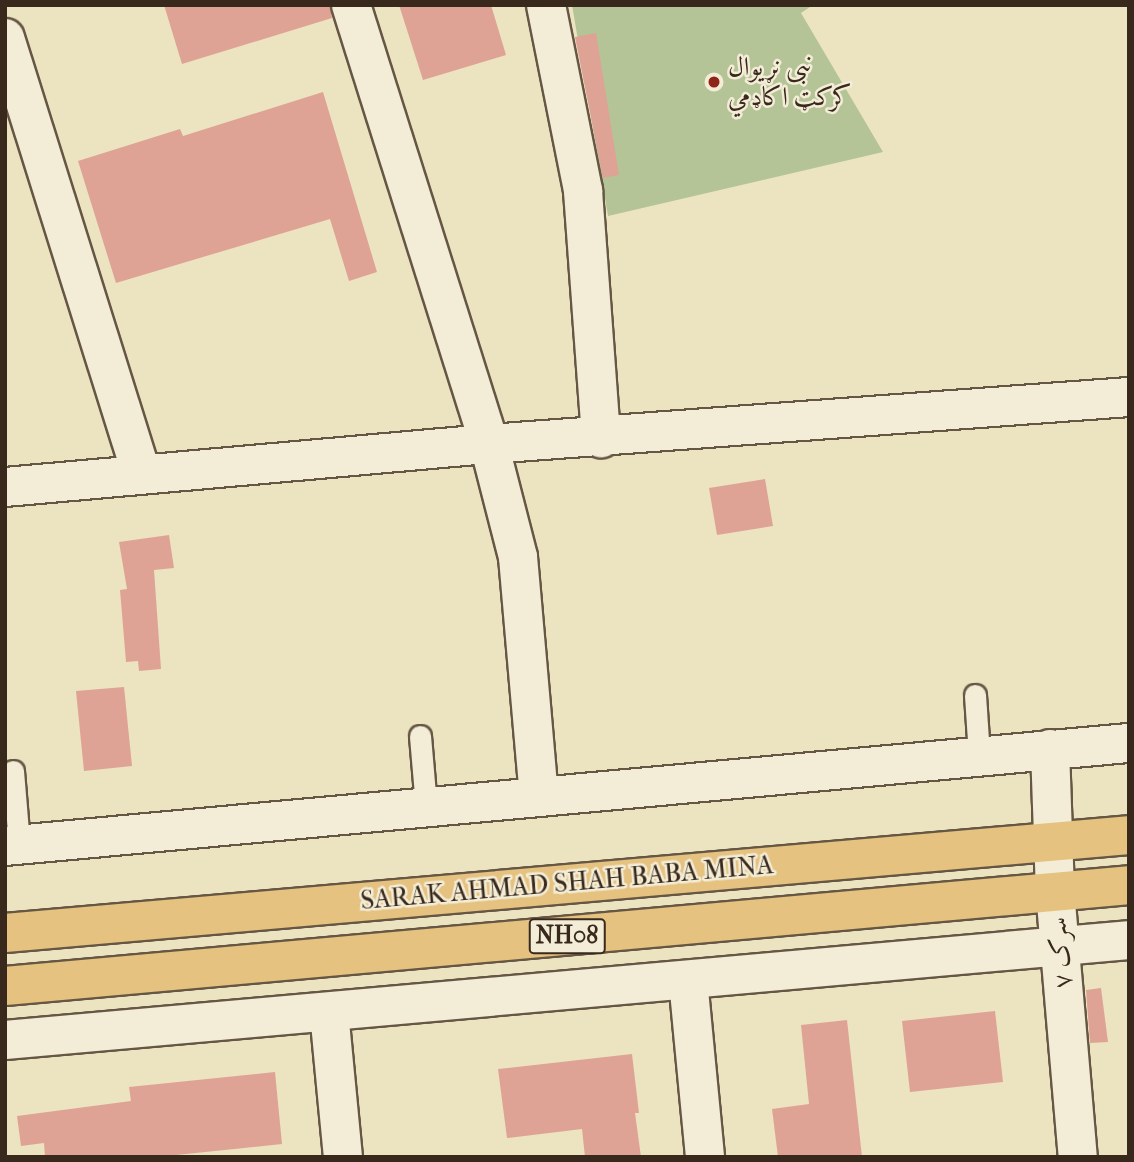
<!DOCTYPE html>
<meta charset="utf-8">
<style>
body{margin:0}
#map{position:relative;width:1134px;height:1162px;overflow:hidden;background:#ece3c1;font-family:"IM FELL French Canon",Amiri,serif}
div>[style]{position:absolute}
.green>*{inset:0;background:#b4c496}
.building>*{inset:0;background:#dea395}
.roads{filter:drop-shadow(2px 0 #665745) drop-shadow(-2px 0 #665745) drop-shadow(0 2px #665745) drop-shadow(0 -2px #665745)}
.lane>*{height:21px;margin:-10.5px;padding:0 10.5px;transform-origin:10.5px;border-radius:10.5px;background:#f3edd7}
.street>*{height:38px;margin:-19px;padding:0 19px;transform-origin:19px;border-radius:19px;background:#f3edd7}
.highway>*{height:38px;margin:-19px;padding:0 19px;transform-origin:19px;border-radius:19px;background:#e6c280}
.dots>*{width:19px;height:19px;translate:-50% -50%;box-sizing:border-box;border:4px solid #f3edd7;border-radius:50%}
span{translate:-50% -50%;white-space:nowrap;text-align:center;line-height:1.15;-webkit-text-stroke:5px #f3edd7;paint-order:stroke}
.shield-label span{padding:2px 5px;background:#f3edd7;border:2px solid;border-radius:5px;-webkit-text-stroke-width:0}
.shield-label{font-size:24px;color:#39281c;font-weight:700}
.poi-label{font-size:26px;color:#39281c}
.left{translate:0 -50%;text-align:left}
.street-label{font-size:26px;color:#39281c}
.frame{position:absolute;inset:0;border:7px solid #39281c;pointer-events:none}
</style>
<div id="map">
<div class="green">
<i style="clip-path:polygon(572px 5px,813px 5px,801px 13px,883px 152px,608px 216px)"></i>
</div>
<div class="building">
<i style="clip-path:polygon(164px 5px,330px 5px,332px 18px,182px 64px)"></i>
<i style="clip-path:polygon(399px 5px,491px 5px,506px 55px,423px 80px)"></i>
<i style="clip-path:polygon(596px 33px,619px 175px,603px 178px,575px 37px)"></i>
<i style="clip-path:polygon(323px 92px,377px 272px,349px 281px,330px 219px,116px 283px,78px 161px,180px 129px,183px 136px)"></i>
<i style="clip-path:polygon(765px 479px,773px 526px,717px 535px,709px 488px)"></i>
<i style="clip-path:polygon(169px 535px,174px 568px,154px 570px,161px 669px,139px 671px,138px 661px,126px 662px,120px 590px,127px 589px,119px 542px)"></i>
<i style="clip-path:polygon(124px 687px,132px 766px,84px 771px,76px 691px)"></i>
<i style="clip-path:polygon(1101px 988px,1108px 1042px,1090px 1043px,1086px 990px)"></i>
<i style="clip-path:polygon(995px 1011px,1003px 1082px,910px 1092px,902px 1021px)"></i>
<i style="clip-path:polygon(847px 1020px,862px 1157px,778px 1157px,772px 1109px,809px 1104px,801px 1025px)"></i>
<i style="clip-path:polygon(632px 1054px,639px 1113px,635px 1113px,641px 1157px,585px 1157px,582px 1129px,507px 1138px,498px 1069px)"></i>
<i style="clip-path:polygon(275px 1072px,282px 1144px,157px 1157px,45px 1157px,44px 1143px,21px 1146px,17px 1116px,131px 1101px,129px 1087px)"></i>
</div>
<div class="roads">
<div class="lane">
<i style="left:975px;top:695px;width:61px;rotate:86.2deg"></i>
<i style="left:420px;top:736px;width:70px;rotate:85.1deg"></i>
<i style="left:13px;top:771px;width:73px;rotate:85.3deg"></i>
</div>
<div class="street">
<i style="left:351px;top:5px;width:460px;rotate:72.5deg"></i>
<i style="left:489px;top:444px;width:117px;rotate:75.6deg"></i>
<i style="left:518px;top:557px;width:240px;rotate:85deg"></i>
<i style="left:546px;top:5px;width:190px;rotate:78.7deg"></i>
<i style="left:583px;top:191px;width:248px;rotate:85.8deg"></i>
<i style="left:5px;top:38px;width:457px;rotate:72.6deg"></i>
<i style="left:5px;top:487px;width:486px;rotate:-5.1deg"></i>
<i style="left:489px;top:444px;width:642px;rotate:-4.2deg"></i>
<i style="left:1050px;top:749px;width:142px;rotate:88deg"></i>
<i style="left:1055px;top:891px;width:267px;rotate:85.1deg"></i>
<i style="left:5px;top:846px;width:1129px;rotate:-5.24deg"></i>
<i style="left:688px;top:980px;width:178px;rotate:84.5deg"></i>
<i style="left:329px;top:1012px;width:146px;rotate:84.5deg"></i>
<i style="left:5px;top:1040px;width:1128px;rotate:-5.08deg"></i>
</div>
<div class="highway">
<i style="left:5px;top:933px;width:1128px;rotate:-4.98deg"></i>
<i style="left:5px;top:986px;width:1129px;rotate:-5.13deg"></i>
</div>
</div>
<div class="dots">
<i style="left:714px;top:82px;background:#8f2418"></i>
</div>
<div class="shield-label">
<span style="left:567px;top:936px">NH08</span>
</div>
<div class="poi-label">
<span class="left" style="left:728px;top:82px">نبی نړیوال<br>کرکټ اکاډمي</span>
</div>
<div class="street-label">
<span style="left:567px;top:883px;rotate:-5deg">SARAK AHMAD SHAH BABA MINA</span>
<span style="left:1060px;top:953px;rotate:-95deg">سرک ۷</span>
</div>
<div class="frame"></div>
</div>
